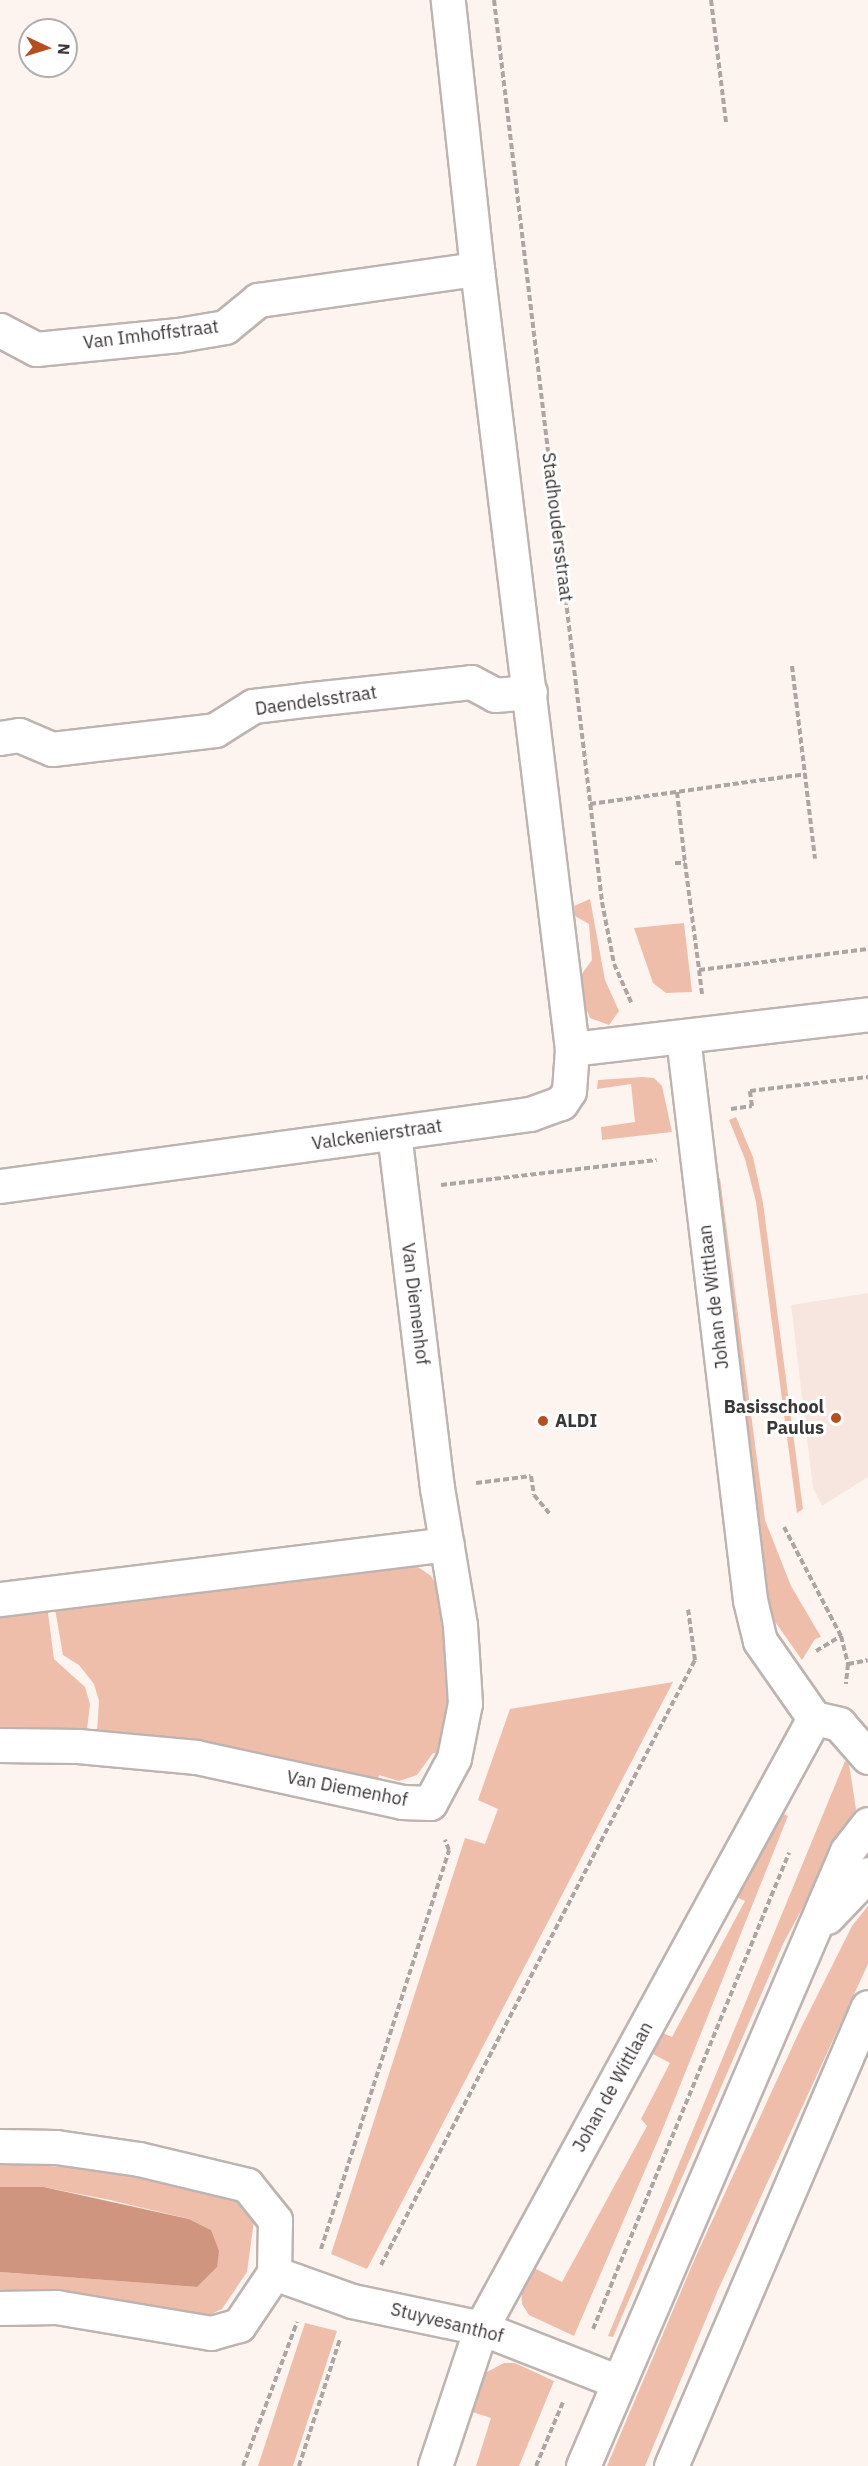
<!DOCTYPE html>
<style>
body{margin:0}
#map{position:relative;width:868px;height:2466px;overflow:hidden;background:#fdf4f0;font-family:"IBM Plex Sans",sans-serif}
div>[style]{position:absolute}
.built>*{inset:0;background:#f7e6df}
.green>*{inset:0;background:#efbeab}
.water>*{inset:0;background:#d0957e}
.path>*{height:4px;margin-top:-2px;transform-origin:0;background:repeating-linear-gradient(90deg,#aca6a3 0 6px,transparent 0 9px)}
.roads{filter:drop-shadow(2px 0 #bdb4b1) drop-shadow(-2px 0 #bdb4b1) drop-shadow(0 2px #bdb4b1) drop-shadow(0 -2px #bdb4b1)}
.minor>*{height:33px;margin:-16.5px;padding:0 16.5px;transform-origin:16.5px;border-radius:16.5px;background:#fff}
.dots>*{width:16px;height:16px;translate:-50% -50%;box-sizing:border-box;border:3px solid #fff;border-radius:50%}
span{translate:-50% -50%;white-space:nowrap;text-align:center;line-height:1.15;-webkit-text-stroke:6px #fff;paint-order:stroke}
.street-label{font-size:18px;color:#3a3736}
.poi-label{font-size:18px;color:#3a3736;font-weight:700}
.right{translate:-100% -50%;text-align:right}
.left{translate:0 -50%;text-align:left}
.north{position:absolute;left:18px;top:18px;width:60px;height:60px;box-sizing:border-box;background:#fff;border:2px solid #b0afaf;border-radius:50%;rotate:94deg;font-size:16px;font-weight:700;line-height:24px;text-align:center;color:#3a3736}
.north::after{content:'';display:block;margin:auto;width:21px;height:27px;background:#b54f22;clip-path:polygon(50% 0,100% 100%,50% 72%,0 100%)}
</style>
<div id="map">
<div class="built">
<i style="clip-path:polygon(868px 1293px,868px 1477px,822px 1506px,813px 1488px,791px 1305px)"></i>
</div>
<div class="green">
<i style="clip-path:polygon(590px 899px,605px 980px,619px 1011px,609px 1025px,590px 1018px,585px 1006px,581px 975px,592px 960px,589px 924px,575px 916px,574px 906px)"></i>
<i style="clip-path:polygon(684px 923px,692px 992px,666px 993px,653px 983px,634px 928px)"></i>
<i style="clip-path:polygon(642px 1077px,654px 1078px,662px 1086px,672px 1132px,602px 1140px,601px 1127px,635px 1122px,631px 1084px,597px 1089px,598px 1080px)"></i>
<i style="clip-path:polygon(736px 1117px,753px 1157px,763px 1203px,803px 1509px,797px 1513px,756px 1202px,745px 1159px,729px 1120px)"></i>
<i style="clip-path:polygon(720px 1178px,765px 1520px,791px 1586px,821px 1637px,815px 1639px,802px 1660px,766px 1609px,713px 1179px)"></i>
<i style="clip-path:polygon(399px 1564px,399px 1568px,418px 1567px,431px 1576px,444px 1598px,454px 1694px,441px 1753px,433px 1753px,417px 1775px,399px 1781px,379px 1775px,378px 1781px,97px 1732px,99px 1701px,94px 1684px,79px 1665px,63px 1655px,54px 1603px)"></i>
<i style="clip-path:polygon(47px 1605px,54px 1659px,85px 1687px,90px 1704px,87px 1730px,0 1727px,0 1612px)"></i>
<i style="clip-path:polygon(673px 1682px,367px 2269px,331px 2254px,465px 1838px,485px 1844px,498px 1809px,478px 1800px,510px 1709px)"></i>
<i style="clip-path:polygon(845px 1761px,849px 1764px,856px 1809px,783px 1944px,613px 2337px,608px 2336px)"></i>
<i style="clip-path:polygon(781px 1813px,788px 1816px,661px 2133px,574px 2336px,529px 2315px,522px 2304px,521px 2285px,534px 2268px,562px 2282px,647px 2126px,641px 2119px,670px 2063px,651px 2053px,660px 2032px,672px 2037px,745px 1901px,734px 1896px)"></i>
<i style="clip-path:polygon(868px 1906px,868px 1964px,718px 2290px,645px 2466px,607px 2466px,696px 2256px,800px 2030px,852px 1926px)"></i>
<i style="clip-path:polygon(0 2161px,123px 2173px,202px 2187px,242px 2203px,254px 2221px,247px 2272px,222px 2309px,201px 2319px,0 2293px,0 2272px,197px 2287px,211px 2230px,189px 2219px,110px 2200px,44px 2187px,0 2187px)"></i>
<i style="clip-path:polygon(305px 2323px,337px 2331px,293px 2466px,258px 2466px)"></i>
<i style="clip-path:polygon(504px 2363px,515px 2363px,554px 2381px,519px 2466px,476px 2466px,491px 2418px,463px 2409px,481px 2375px)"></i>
</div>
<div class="water">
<i style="clip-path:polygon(0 2187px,44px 2187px,189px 2219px,211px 2230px,219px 2251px,217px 2267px,197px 2287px,0 2272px)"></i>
</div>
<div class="path">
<i style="left:494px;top:0;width:908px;rotate:83.17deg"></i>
<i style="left:602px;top:902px;width:63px;rotate:79deg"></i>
<i style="left:614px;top:964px;width:42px;rotate:65.9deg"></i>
<i style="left:711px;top:0;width:124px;rotate:83deg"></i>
<i style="left:792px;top:666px;width:194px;rotate:83.2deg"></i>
<i style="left:677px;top:792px;width:71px;rotate:83.6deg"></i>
<i style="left:590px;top:804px;width:217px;rotate:-7.9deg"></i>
<i style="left:675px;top:863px;width:10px"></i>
<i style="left:685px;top:863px;width:108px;rotate:82.5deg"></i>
<i style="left:702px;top:994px;width:24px;rotate:-97deg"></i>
<i style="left:699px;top:970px;width:170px;rotate:-7.1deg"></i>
<i style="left:731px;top:1109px;width:21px;rotate:-8deg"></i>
<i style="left:752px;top:1106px;width:15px;rotate:-98deg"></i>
<i style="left:750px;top:1091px;width:119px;rotate:-6.8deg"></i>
<i style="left:441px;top:1185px;width:217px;rotate:-6.6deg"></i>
<i style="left:476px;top:1483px;width:55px;rotate:-7.3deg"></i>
<i style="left:531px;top:1476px;width:19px;rotate:81deg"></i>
<i style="left:534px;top:1495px;width:26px;rotate:50deg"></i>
<i style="left:784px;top:1527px;width:123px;rotate:62.4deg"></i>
<i style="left:841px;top:1636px;width:29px;rotate:76deg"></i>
<i style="left:848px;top:1664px;width:20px;rotate:96deg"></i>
<i style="left:816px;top:1651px;width:29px;rotate:-31deg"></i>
<i style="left:848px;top:1664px;width:20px;rotate:-11deg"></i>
<i style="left:321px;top:2249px;width:419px;rotate:-72.2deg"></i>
<i style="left:449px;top:1850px;width:11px;rotate:-112deg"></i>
<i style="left:381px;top:2265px;width:682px;rotate:-62.57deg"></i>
<i style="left:695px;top:1660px;width:51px;rotate:-97.8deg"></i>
<i style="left:593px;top:2329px;width:515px;rotate:-67.62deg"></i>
<i style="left:243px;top:2466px;width:154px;rotate:-69.4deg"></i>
<i style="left:299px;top:2466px;width:133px;rotate:-72.1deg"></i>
<i style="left:536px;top:2466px;width:69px;rotate:-67.1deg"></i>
</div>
<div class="roads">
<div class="minor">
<i style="left:0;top:330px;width:41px;rotate:27.8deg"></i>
<i style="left:36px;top:349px;width:143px;rotate:-5.6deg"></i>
<i style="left:178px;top:335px;width:48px;rotate:-9.7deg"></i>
<i style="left:225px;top:327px;width:43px;rotate:-39.3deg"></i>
<i style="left:258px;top:300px;width:221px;rotate:-8.1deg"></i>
<i style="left:0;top:738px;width:19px;rotate:-9deg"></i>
<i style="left:19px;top:735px;width:36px;rotate:23deg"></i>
<i style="left:52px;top:749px;width:164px;rotate:-6.6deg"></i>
<i style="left:215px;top:730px;width:45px;rotate:-32.3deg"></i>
<i style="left:253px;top:706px;width:50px;rotate:-6.8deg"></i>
<i style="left:303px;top:700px;width:169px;rotate:-6.1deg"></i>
<i style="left:471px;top:682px;width:27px;rotate:28deg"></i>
<i style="left:495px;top:695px;width:35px;rotate:-5deg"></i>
<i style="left:683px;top:1037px;width:567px;rotate:83.21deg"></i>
<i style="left:750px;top:1600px;width:42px;rotate:76.3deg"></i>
<i style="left:760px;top:1641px;width:94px;rotate:55deg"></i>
<i style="left:814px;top:1718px;width:26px;rotate:13deg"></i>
<i style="left:839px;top:1724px;width:44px;rotate:48.7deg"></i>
<i style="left:572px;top:1049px;width:298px;rotate:-6.7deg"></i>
<i style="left:0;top:1186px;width:535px;rotate:-7.74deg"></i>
<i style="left:530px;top:1114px;width:33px;rotate:-20deg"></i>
<i style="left:561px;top:1103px;width:14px;rotate:-56deg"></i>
<i style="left:569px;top:1091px;width:42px;rotate:-85.9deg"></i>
<i style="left:572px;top:1049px;width:786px;rotate:-96.94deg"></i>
<i style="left:477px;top:269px;width:271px;rotate:-96.2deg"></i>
<i style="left:0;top:1599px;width:450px;rotate:-7deg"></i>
<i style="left:0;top:1745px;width:78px;rotate:0.7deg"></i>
<i style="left:78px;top:1746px;width:119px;rotate:5.3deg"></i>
<i style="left:196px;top:1757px;width:211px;rotate:12.3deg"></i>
<i style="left:402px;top:1802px;width:28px;rotate:2deg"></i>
<i style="left:430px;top:1803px;width:51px;rotate:-61.9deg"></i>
<i style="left:454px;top:1758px;width:56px;rotate:-78.7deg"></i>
<i style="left:465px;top:1703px;width:78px;rotate:-93.7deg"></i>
<i style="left:460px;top:1625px;width:139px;rotate:-99.5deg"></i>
<i style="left:437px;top:1488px;width:357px;rotate:-96.9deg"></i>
<i style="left:827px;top:1917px;width:59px;rotate:-46.4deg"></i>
<i style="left:0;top:2146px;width:56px;rotate:1deg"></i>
<i style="left:56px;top:2147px;width:84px;rotate:8.2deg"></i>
<i style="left:139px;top:2159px;width:111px;rotate:13.5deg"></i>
<i style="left:247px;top:2185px;width:45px;rotate:51.3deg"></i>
<i style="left:275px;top:2220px;width:53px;rotate:91.1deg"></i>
<i style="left:274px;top:2273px;width:63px;rotate:123.9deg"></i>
<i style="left:239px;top:2325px;width:29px;rotate:164deg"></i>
<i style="left:211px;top:2333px;width:157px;rotate:-170.5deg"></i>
<i style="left:56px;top:2307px;width:56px;rotate:179deg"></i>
<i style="left:274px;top:2273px;width:83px;rotate:19.7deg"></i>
<i style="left:352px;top:2301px;width:132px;rotate:11.8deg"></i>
<i style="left:481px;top:2328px;width:148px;rotate:21.4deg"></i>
<i style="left:435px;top:2466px;width:145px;rotate:-71.6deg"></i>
<i style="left:481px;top:2328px;width:695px;rotate:-61.37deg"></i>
<i style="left:583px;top:2466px;width:669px;rotate:-66.77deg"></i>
<i style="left:847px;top:1851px;width:34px;rotate:-52deg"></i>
<i style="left:671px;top:2466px;width:499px;rotate:-66.8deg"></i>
</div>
</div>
<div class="dots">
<i style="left:836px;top:1418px;background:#b54f22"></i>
<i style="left:543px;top:1421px;background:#b54f22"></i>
</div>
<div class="street-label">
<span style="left:151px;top:335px;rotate:-7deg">Van Imhoffstraat</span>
<span style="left:557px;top:527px;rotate:83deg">Stadhoudersstraat</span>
<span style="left:316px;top:701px;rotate:-8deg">Daendelsstraat</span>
<span style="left:377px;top:1135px;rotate:-8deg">Valckenierstraat</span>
<span style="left:714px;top:1297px;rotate:-97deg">Johan de Wittlaan</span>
<span style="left:415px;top:1304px;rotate:83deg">Van Diemenhof</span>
<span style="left:347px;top:1789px;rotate:11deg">Van Diemenhof</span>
<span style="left:613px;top:2087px;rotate:-61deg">Johan de Wittlaan</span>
<span style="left:447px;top:2323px;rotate:14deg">Stuyvesanthof</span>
</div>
<div class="poi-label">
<span class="right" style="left:824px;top:1418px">Basisschool<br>Paulus</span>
<span class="left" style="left:555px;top:1421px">ALDI</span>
</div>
<div class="north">N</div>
</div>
